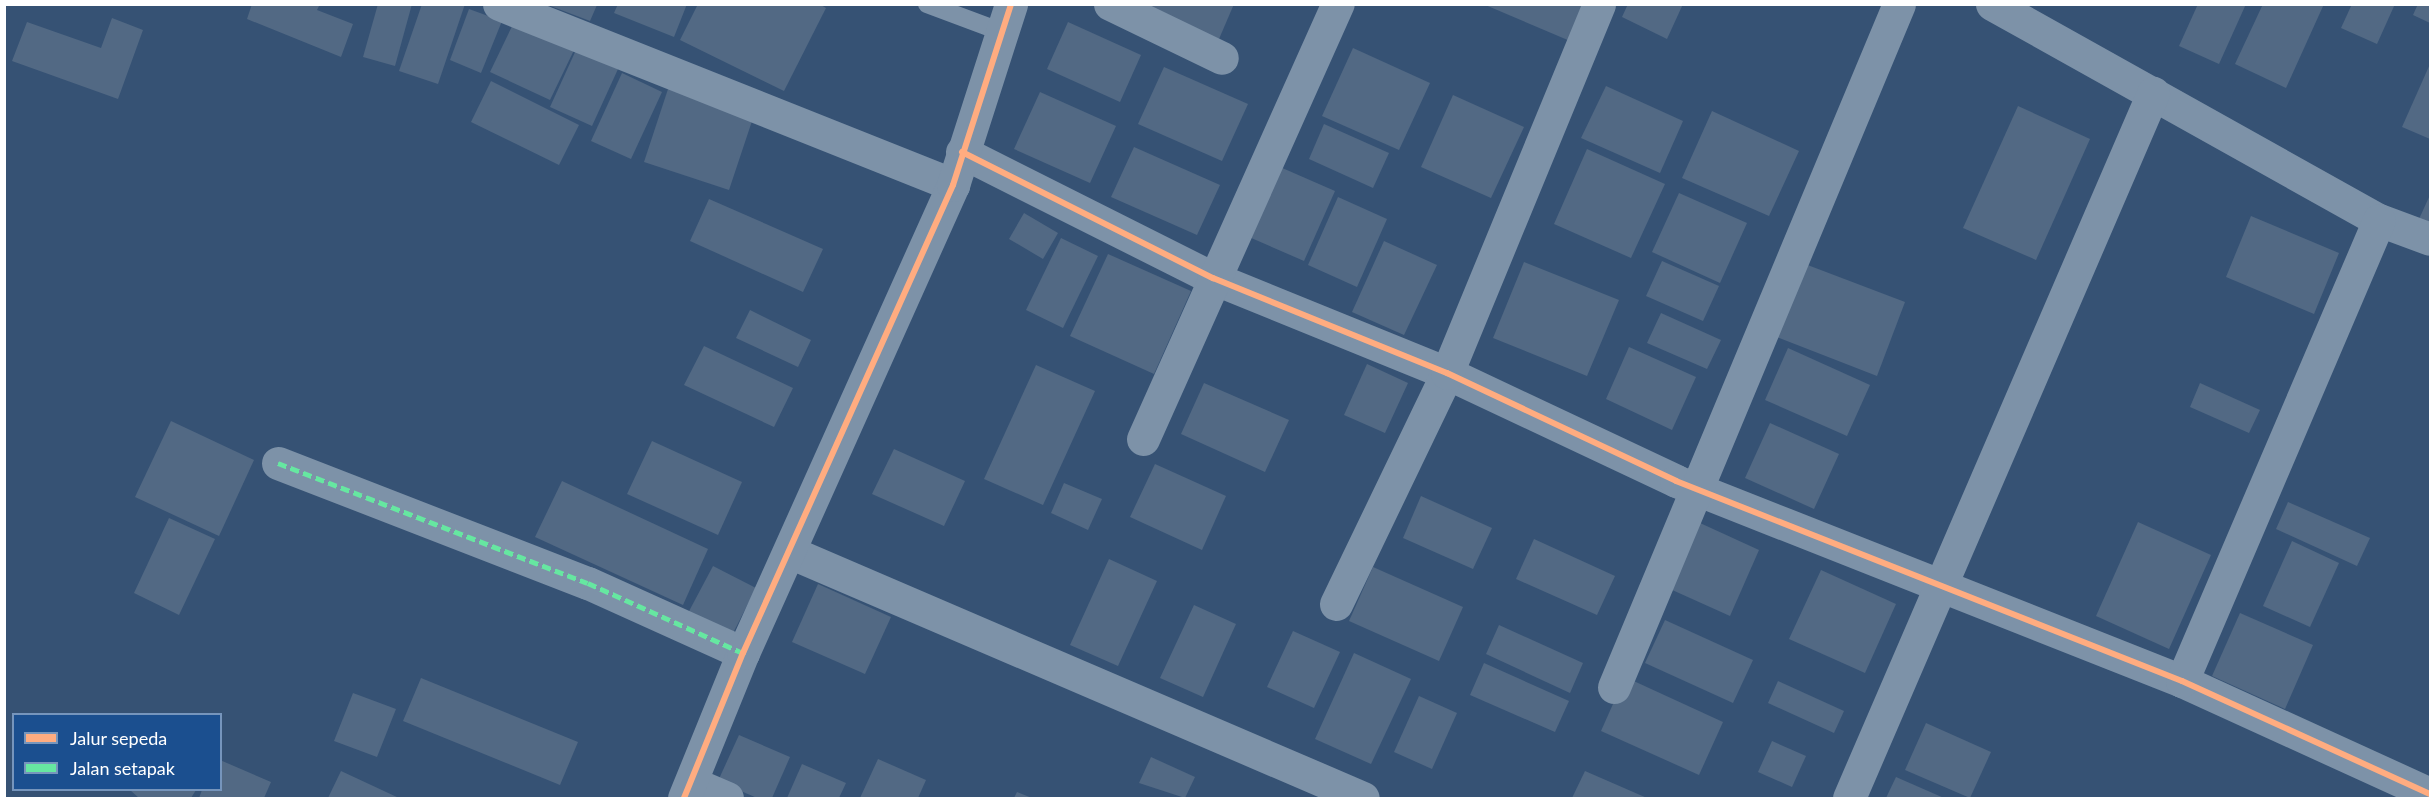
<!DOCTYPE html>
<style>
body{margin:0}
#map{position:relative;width:2435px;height:803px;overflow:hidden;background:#365274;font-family:Lato,sans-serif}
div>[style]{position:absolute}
.building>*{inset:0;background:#526984}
.lane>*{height:18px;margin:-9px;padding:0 9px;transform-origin:9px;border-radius:9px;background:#7d92a8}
.street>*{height:33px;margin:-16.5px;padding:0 16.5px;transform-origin:16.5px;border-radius:16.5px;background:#7d92a8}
.quiet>*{height:4.5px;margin-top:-2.25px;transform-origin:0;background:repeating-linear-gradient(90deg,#66e7a1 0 9px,transparent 0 13.5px)}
.cycleway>*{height:6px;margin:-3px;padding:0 3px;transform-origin:3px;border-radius:3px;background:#ffac80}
span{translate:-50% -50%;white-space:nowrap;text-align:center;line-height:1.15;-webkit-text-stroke:4.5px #1b4f8f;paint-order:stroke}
.frame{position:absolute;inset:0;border:6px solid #fff;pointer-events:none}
.legend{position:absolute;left:12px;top:713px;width:210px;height:78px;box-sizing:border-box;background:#1b4f8f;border:2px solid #7695bc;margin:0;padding:8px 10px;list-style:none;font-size:18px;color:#fff}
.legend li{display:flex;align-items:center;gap:12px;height:30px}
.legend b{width:30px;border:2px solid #7695bc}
</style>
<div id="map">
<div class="building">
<i style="clip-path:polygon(252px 4px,320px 4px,317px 10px,353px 24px,341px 57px,247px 19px)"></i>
<i style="clip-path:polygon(378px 4px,412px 4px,395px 66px,363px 57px)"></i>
<i style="clip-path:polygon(422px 4px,465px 4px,438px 84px,399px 71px)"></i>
<i style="clip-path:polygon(618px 4px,687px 4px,674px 37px,614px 13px)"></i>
<i style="clip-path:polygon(698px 4px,819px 4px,826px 8px,784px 91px,680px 40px)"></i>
<i style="clip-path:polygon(1141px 4px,1234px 4px,1219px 39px)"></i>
<i style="clip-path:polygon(1483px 4px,1585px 4px,1570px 41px)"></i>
<i style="clip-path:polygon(1628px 4px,1683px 4px,1667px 39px,1622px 17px)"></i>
<i style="clip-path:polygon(2198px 4px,2246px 4px,2219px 64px,2179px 46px)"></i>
<i style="clip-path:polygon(2263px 4px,2324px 4px,2286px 88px,2235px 64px)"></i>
<i style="clip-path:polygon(2352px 4px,2395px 4px,2377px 44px,2341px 28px)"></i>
<i style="clip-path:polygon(2418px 4px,2430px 4px,2430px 23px,2413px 15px)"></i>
<i style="clip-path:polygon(548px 5px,597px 5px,590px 21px)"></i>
<i style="clip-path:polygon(469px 9px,502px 21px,481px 73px,450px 60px)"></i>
<i style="clip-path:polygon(112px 18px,143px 30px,118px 99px,12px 61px,27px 22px,101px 48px)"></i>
<i style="clip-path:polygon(516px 18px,576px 46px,550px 100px,490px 72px)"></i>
<i style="clip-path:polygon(1068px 22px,1141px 55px,1120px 102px,1047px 69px)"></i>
<i style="clip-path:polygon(1353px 48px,1430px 83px,1399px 150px,1322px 116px)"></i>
<i style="clip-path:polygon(576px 50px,618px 69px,592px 126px,550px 107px)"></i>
<i style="clip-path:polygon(2430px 64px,2430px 139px,2402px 127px)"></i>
<i style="clip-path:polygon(1164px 67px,1248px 104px,1222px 161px,1138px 124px)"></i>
<i style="clip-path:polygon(622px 73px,662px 92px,631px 159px,591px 141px)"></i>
<i style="clip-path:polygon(491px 81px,579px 125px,559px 165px,471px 122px)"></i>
<i style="clip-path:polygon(669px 86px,754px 115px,729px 190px,644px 162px)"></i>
<i style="clip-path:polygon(1606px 86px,1683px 121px,1660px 173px,1581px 138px)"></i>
<i style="clip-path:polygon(1040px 92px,1116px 126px,1090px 183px,1014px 149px)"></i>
<i style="clip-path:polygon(1453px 95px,1524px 127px,1491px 198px,1421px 167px)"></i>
<i style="clip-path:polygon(2018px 106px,2090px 139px,2036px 260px,1963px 228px)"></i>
<i style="clip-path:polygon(1712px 111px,1799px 151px,1769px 216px,1682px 178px)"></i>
<i style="clip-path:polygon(1324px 124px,1389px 153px,1373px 188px,1309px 159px)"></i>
<i style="clip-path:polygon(1134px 147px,1220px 185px,1197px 235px,1111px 197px)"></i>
<i style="clip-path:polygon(1587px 149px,1665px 184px,1631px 258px,1554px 224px)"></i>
<i style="clip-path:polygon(1280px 167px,1335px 191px,1304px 261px,1249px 237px)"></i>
<i style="clip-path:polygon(1679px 193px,1747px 223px,1720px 283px,1652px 252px)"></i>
<i style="clip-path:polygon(2430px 195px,2430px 224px,2419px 219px)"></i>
<i style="clip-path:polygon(1338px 197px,1387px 219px,1357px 287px,1308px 265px)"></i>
<i style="clip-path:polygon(709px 199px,823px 249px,803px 292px,690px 241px)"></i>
<i style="clip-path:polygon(1024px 213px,1058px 233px,1043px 259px,1009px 239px)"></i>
<i style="clip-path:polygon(2251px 216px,2339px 253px,2314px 314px,2226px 277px)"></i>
<i style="clip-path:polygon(1061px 238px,1098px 256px,1063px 328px,1026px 310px)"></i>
<i style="clip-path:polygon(1384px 241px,1437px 265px,1404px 335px,1352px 312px)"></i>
<i style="clip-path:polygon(1108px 254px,1191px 291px,1154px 374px,1070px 336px)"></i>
<i style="clip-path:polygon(1662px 261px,1719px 286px,1703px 321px,1646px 296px)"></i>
<i style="clip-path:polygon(1524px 262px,1619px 300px,1587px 376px,1493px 338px)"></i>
<i style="clip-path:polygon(1805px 264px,1905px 302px,1877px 376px,1777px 337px)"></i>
<i style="clip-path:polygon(750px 310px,811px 340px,798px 367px,736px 338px)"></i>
<i style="clip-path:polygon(1661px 313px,1721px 340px,1707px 369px,1647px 343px)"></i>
<i style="clip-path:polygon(704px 346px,793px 388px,774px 427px,684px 385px)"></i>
<i style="clip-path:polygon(1629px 347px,1696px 377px,1672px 430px,1606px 399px)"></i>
<i style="clip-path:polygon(1788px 348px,1870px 385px,1847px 436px,1765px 400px)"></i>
<i style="clip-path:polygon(1367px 364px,1408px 383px,1385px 433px,1344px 415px)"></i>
<i style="clip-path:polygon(1036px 365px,1095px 391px,1043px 505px,984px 479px)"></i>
<i style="clip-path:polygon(1204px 383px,1289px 420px,1265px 472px,1181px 434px)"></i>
<i style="clip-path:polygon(2200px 383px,2260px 410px,2249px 433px,2190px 407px)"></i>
<i style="clip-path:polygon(171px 421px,254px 460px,219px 536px,135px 497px)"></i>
<i style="clip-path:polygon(1770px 423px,1839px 454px,1814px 509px,1745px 478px)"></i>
<i style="clip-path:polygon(652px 441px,742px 482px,718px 535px,627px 494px)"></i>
<i style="clip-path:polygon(894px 449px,965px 481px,944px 526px,872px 494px)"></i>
<i style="clip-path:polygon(1155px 464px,1226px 496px,1202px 550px,1130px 517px)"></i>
<i style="clip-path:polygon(562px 481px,708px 549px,683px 605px,535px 537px)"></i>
<i style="clip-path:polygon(1064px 483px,1102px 499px,1088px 530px,1051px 513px)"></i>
<i style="clip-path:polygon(1421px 496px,1492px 528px,1473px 569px,1403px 538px)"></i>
<i style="clip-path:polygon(2288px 502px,2370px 538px,2357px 566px,2276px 529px)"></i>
<i style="clip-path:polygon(169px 518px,215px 539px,179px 615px,134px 593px)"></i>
<i style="clip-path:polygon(2138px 522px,2211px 555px,2169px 649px,2096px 616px)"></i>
<i style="clip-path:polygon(1700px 523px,1759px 550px,1730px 616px,1670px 589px)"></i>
<i style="clip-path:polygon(1534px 539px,1615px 576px,1597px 615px,1516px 579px)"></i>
<i style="clip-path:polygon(2292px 541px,2339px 563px,2310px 627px,2263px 606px)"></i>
<i style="clip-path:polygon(1109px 559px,1157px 581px,1118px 666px,1070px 645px)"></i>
<i style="clip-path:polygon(713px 566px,756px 588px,731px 637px,687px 615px)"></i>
<i style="clip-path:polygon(1373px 567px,1463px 607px,1439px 661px,1349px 621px)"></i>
<i style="clip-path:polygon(1821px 570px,1896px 604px,1865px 673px,1789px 639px)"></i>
<i style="clip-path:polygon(818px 584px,891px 617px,865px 674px,792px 642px)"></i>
<i style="clip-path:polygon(1194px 605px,1236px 624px,1203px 697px,1160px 678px)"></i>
<i style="clip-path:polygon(2240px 613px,2313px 645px,2285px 709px,2212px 676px)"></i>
<i style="clip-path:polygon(1665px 620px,1753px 660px,1733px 703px,1645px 663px)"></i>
<i style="clip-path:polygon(1499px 625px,1583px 663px,1570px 693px,1486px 654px)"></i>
<i style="clip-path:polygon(1293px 631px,1340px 652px,1314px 708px,1267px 687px)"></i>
<i style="clip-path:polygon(1354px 653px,1411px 679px,1371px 764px,1315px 739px)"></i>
<i style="clip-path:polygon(1484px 663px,1569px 701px,1555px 732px,1470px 695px)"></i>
<i style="clip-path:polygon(1625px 677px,1723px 722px,1699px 775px,1601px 731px)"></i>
<i style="clip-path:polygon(421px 678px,578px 742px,560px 785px,403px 721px)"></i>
<i style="clip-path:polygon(1778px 681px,1844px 711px,1834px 733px,1768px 703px)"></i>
<i style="clip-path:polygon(353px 693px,396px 709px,377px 757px,334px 741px)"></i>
<i style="clip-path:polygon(1419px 696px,1457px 713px,1432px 769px,1394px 752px)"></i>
<i style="clip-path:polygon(1926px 723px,1991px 752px,1970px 798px,1905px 770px)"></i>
<i style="clip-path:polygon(739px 735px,790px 757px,772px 798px,757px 798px,718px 781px)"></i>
<i style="clip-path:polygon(1772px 741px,1806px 756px,1792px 787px,1758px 772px)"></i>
<i style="clip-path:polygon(1151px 757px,1195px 777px,1185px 798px,1139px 783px)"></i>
<i style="clip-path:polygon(878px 759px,926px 780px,918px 798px,860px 798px)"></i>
<i style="clip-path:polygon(220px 760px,271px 782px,264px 798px,199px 798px,202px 790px,220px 790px)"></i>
<i style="clip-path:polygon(802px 764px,846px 783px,839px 798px,787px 798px)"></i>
<i style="clip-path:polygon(341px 771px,399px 798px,328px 798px)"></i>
<i style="clip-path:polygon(1585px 771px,1647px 798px,1572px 798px)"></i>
<i style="clip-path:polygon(1896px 777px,1944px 798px,1886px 798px)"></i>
<i style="clip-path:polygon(130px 790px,196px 790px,191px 798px,139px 798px)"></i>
<i style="clip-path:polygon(1017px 792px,1032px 798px,1014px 798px)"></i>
</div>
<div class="lane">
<i style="left:927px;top:4px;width:80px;rotate:20.5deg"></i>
</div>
<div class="street">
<i style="left:499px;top:4px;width:489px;rotate:21.7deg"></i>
<i style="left:1110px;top:4px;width:124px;rotate:25.7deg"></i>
<i style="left:1992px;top:4px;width:443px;rotate:29.2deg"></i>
<i style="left:2379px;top:220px;width:54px;rotate:20.4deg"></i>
<i style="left:962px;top:152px;width:281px;rotate:26.7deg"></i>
<i style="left:1213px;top:278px;width:253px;rotate:22.1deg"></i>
<i style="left:1447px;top:373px;width:253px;rotate:25.2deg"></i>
<i style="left:1676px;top:481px;width:544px;rotate:21.57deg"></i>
<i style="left:2182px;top:681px;width:273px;rotate:24.5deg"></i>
<i style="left:1143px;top:439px;width:477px;rotate:-65.9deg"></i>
<i style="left:278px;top:463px;width:332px;rotate:21.2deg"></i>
<i style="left:588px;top:583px;width:170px;rotate:24.3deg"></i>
<i style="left:792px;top:553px;width:621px;rotate:23.22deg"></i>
<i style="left:1336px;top:604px;width:256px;rotate:-64.3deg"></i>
<i style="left:1447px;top:373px;width:399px;rotate:-67.6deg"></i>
<i style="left:2182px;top:681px;width:501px;rotate:-66.86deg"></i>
<i style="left:1614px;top:687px;width:740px;rotate:-67.35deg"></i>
<i style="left:692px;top:783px;width:38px;rotate:23deg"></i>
<i style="left:684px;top:798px;width:157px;rotate:-67.9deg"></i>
<i style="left:743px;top:653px;width:513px;rotate:-65.83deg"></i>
<i style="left:953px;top:185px;width:190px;rotate:-72.2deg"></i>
<i style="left:1849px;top:798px;width:768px;rotate:-66.67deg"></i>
</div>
<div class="quiet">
<i style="left:278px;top:463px;width:332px;rotate:21.2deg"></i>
<i style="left:588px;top:583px;width:170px;rotate:24.3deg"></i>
</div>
<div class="cycleway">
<i style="left:962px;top:152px;width:281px;rotate:26.7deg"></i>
<i style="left:1213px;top:278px;width:253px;rotate:22.1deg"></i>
<i style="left:1447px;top:373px;width:253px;rotate:25.2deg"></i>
<i style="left:1676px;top:481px;width:544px;rotate:21.57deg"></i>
<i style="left:2182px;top:681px;width:273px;rotate:24.5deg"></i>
<i style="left:684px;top:798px;width:157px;rotate:-67.9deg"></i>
<i style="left:743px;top:653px;width:513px;rotate:-65.83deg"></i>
<i style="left:953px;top:185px;width:190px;rotate:-72.2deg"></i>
</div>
<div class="frame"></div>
<ul class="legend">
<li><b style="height:8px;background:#ffac80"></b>Jalur sepeda</li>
<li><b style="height:8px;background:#66e7a1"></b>Jalan setapak</li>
</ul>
</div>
